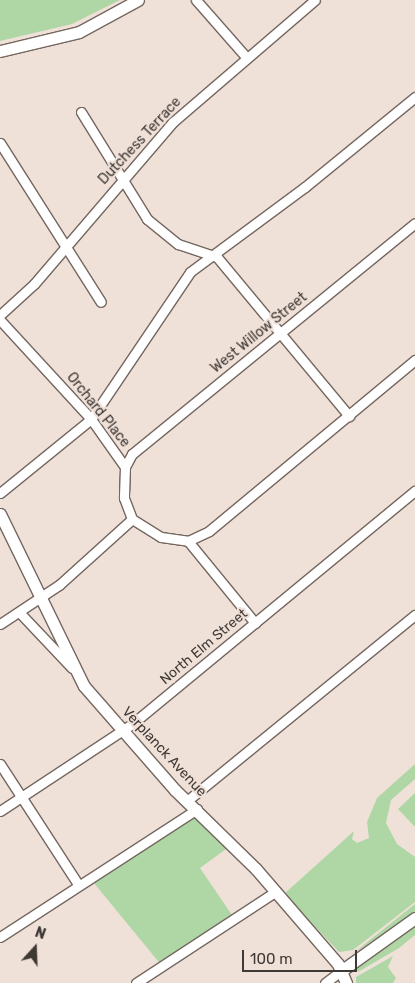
<!DOCTYPE html>
<style>
body{margin:0}
#map{position:relative;width:415px;height:983px;overflow:hidden;background:#f0e1d8;font-family:Rubik,sans-serif}
div>[style]{position:absolute}
.green>*{inset:0;background:#afd7a6}
.roads{filter:drop-shadow(1px 0 #746760) drop-shadow(-1px 0 #746760) drop-shadow(0 1px #746760) drop-shadow(0 -1px #746760)}
.street>*{height:9px;margin:-4.5px;padding:0 4.5px;transform-origin:4.5px;border-radius:4.5px;background:#fff}
.secondary>*{height:11px;margin:-5.5px;padding:0 5.5px;transform-origin:5.5px;border-radius:5.5px;background:#fff}
span{translate:-50% -50%;white-space:nowrap;text-align:center;line-height:1.15;-webkit-text-stroke:4.5px #f0e1d8;paint-order:stroke}
.street-label{font-size:14px;color:#3f3936}
.north{position:absolute;left:10px;top:923px;width:50px;height:50px;-webkit-text-stroke:4px #f0e1d8;paint-order:stroke;rotate:20deg;font-size:14px;font-weight:700;line-height:20px;text-align:center;color:#3f3936}
.north::after{content:'';display:block;margin:auto;width:18px;height:22px;background:#3f3936;clip-path:polygon(50% 0,100% 100%,50% 72%,0 100%)}
.scale{position:absolute;left:242px;top:950px;width:115px;height:22px;box-sizing:border-box;border:2px solid #3f3936;border-top:0;padding-left:6px;font-size:15px;line-height:18px;white-space:nowrap;color:#3f3936;-webkit-text-stroke:4px #f0e1d8;paint-order:stroke}
</style>
<div id="map">
<div class="green">
<i style="clip-path:polygon(0 0,120px 0,72px 24px,0 41px)"></i>
<i style="clip-path:polygon(415px 764px,415px 779px,391px 800px,386px 823px,397px 844px,415px 857px,415px 902px,353px 950px,339px 952px,284px 894px,354px 831px,352px 839px,357px 843px,369px 838px,367px 822px,377px 798px)"></i>
<i style="clip-path:polygon(415px 793px,415px 827px,398px 809px)"></i>
<i style="clip-path:polygon(197px 809px,233px 844px,200px 868px,234px 918px,162px 966px,89px 877px)"></i>
<i style="clip-path:polygon(415px 904px,415px 913px,351px 955px)"></i>
<i style="clip-path:polygon(415px 924px,415px 935px,399px 948px,358px 972px,355px 966px)"></i>
<i style="clip-path:polygon(393px 956px,388px 967px,396px 978px,393px 983px,356px 983px,356px 977px)"></i>
</div>
<div class="roads">
<div class="street">
<i style="left:196px;top:0;width:76px;rotate:48.7deg"></i>
<i style="left:81px;top:112px;width:126px;rotate:58.3deg"></i>
<i style="left:147px;top:219px;width:40px;rotate:39deg"></i>
<i style="left:178px;top:244px;width:41px;rotate:18.4deg"></i>
<i style="left:217px;top:257px;width:207px;rotate:50.3deg"></i>
<i style="left:0;top:143px;width:188px;rotate:57.6deg"></i>
<i style="left:0;top:315px;width:46px;rotate:-42.4deg"></i>
<i style="left:34px;top:284px;width:213px;rotate:-49.4deg"></i>
<i style="left:173px;top:122px;width:187px;rotate:-40.7deg"></i>
<i style="left:0;top:320px;width:134px;rotate:47.4deg"></i>
<i style="left:91px;top:419px;width:59px;rotate:54.7deg"></i>
<i style="left:125px;top:467px;width:31px;rotate:92deg"></i>
<i style="left:124px;top:498px;width:22px;rotate:69deg"></i>
<i style="left:132px;top:519px;width:34px;rotate:32deg"></i>
<i style="left:161px;top:537px;width:27px;rotate:8deg"></i>
<i style="left:188px;top:541px;width:106px;rotate:50.7deg"></i>
<i style="left:125px;top:467px;width:15px;rotate:-62deg"></i>
<i style="left:132px;top:454px;width:365px;rotate:-39.2deg"></i>
<i style="left:0;top:493px;width:117px;rotate:-39.1deg"></i>
<i style="left:91px;top:419px;width:177px;rotate:-56deg"></i>
<i style="left:190px;top:272px;width:143px;rotate:-36.5deg"></i>
<i style="left:305px;top:187px;width:142px;rotate:-39.3deg"></i>
<i style="left:188px;top:541px;width:23px;rotate:-25deg"></i>
<i style="left:209px;top:531px;width:268px;rotate:-39.7deg"></i>
<i style="left:19px;top:612px;width:77px;rotate:46.6deg"></i>
<i style="left:0;top:624px;width:71px;rotate:-33.5deg"></i>
<i style="left:59px;top:585px;width:98px;rotate:-42.1deg"></i>
<i style="left:0;top:764px;width:143px;rotate:57deg"></i>
<i style="left:188px;top:800px;width:293px;rotate:-39.2deg"></i>
<i style="left:0;top:811px;width:158px;rotate:-33.4deg"></i>
<i style="left:132px;top:724px;width:367px;rotate:-39.5deg"></i>
<i style="left:0;top:937px;width:235px;rotate:-33deg"></i>
<i style="left:136px;top:983px;width:166px;rotate:-33.2deg"></i>
<i style="left:325px;top:983px;width:20px;rotate:-37deg"></i>
</div>
<div class="secondary">
<i style="left:0;top:51px;width:81px;rotate:-13.5deg"></i>
<i style="left:79px;top:32px;width:67px;rotate:-28.5deg"></i>
<i style="left:0;top:514px;width:191px;rotate:64deg"></i>
<i style="left:84px;top:686px;width:138px;rotate:48.8deg"></i>
<i style="left:175px;top:790px;width:113px;rotate:44.3deg"></i>
<i style="left:256px;top:869px;width:125px;rotate:49.2deg"></i>
<i style="left:338px;top:964px;width:21px;rotate:67deg"></i>
<i style="left:341px;top:971px;width:91px;rotate:-35.6deg"></i>
</div>
</div>
<div class="street-label">
<span style="left:140px;top:141px;rotate:-47deg">Dutchess Terrace</span>
<span style="left:259px;top:333px;rotate:-39deg">West Willow Street</span>
<span style="left:98px;top:410px;rotate:51deg">Orchard Place</span>
<span style="left:204px;top:647px;rotate:-40deg">North Elm Street</span>
<span style="left:164px;top:752px;rotate:47deg">Verplanck Avenue</span>
</div>
<div class="north">N</div>
<div class="scale">100 m</div>
</div>
